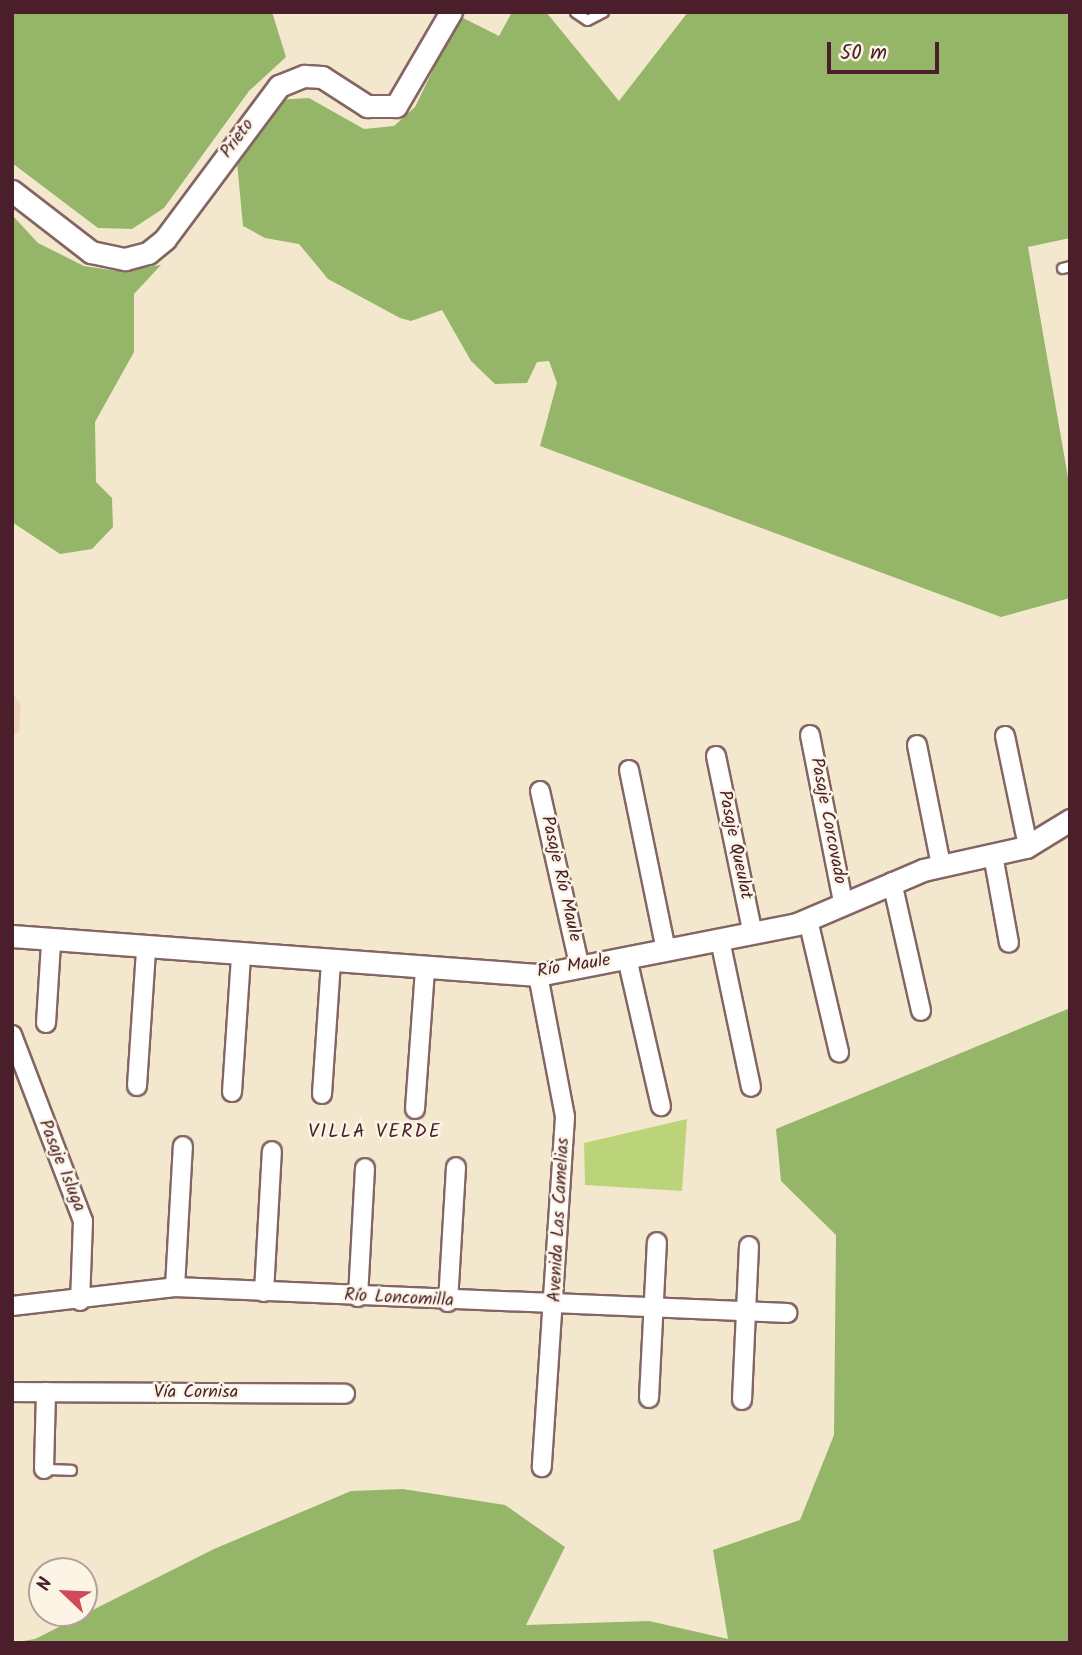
<!DOCTYPE html>
<meta charset="utf-8">
<style>
body{margin:0}
#map{position:relative;width:1082px;height:1655px;overflow:hidden;background:#f3e8cd;font-family:Kalam,sans-serif}
div>[style]{position:absolute}
.built>*{inset:0;background:#edd7bb}
.green>*{inset:0;background:#bcd479}
.forest>*{inset:0;background:#95b669}
.roads{filter:drop-shadow(2px 0 #856564) drop-shadow(-2px 0 #856564) drop-shadow(0 2px #856564) drop-shadow(0 -2px #856564)}
.service>*{height:9px;margin:-4.5px;padding:0 4.5px;transform-origin:4.5px;border-radius:4.5px;background:#fff}
.minor>*{height:18px;margin:-9px;padding:0 9px;transform-origin:9px;border-radius:9px;background:#fff}
.tertiary>*{height:21px;margin:-10.5px;padding:0 10.5px;transform-origin:10.5px;border-radius:10.5px;background:#fff}
span{translate:-50% -50%;white-space:nowrap;text-align:center;line-height:1.15;-webkit-text-stroke:5px #fcf5e5;paint-order:stroke}
.street-label{font-size:18px;color:#4a1f2b}
.neighbourhood-label{font-size:19px;color:#4a1f2b;letter-spacing:2px}
.frame{position:absolute;inset:0;border:14px solid #4a1f2b;pointer-events:none}
.north{position:absolute;left:28px;top:1557px;width:70px;height:70px;box-sizing:border-box;background:#fcf5e5;border:2px solid #b59f9b;border-radius:50%;rotate:293deg;font-size:19px;font-weight:700;line-height:28px;text-align:center;color:#4a1f2b}
.north::after{content:'';display:block;margin:auto;width:24px;height:32px;background:#d1495b;clip-path:polygon(50% 0,100% 100%,50% 72%,0 100%)}
.scale{position:absolute;left:827px;top:42px;width:112px;height:32px;box-sizing:border-box;border:4px solid #4a1f2b;border-top:0;padding-left:9px;font-size:21px;line-height:24px;white-space:nowrap;color:#4a1f2b;-webkit-text-stroke:5px #fcf5e5;paint-order:stroke}
</style>
<div id="map">
<div class="built">
<i style="clip-path:polygon(12px 691px,21px 706px,19px 732px,12px 736px)"></i>
</div>
<div class="green">
<i style="clip-path:polygon(687px 1119px,682px 1191px,585px 1185px,584px 1143px)"></i>
</div>
<div class="forest">
<i style="clip-path:polygon(12px 12px,272px 12px,286px 57px,249px 91px,164px 208px,132px 229px,98px 228px,12px 163px)"></i>
<i style="clip-path:polygon(512px 12px,546px 12px,619px 101px,688px 12px,1070px 12px,1070px 238px,1028px 247px,1070px 489px,1070px 598px,1001px 617px,540px 446px,557px 383px,549px 361px,537px 362px,527px 383px,495px 384px,471px 361px,442px 310px,411px 321px,400px 318px,328px 279px,299px 244px,265px 238px,243px 226px,236px 152px,275px 100px,309px 98px,364px 129px,394px 126px,415px 107px,459px 16px,499px 36px)"></i>
<i style="clip-path:polygon(12px 215px,38px 243px,84px 266px,117px 271px,161px 265px,134px 294px,134px 352px,95px 422px,96px 482px,112px 498px,113px 527px,92px 549px,60px 554px,12px 522px)"></i>
<i style="clip-path:polygon(1070px 1008px,1070px 1643px,12px 1643px,35px 1639px,214px 1549px,351px 1491px,403px 1489px,505px 1505px,565px 1547px,526px 1625px,649px 1621px,728px 1639px,713px 1550px,800px 1520px,834px 1435px,836px 1235px,781px 1181px,776px 1129px)"></i>
</div>
<div class="roads">
<div class="service">
<i style="left:575px;top:12px;width:14px;rotate:34deg"></i>
<i style="left:587px;top:20px;width:18px;rotate:-27deg"></i>
<i style="left:1062px;top:268px;width:8px;rotate:-14deg"></i>
<i style="left:44px;top:1469px;width:27px;rotate:2deg"></i>
</div>
<div class="minor">
<i style="left:810px;top:735px;width:174px;rotate:78.8deg"></i>
<i style="left:1005px;top:736px;width:112px;rotate:78.2deg"></i>
<i style="left:917px;top:745px;width:122px;rotate:78.7deg"></i>
<i style="left:716px;top:756px;width:182px;rotate:78.3deg"></i>
<i style="left:629px;top:770px;width:185px;rotate:78.4deg"></i>
<i style="left:540px;top:791px;width:181px;rotate:77.3deg"></i>
<i style="left:993px;top:855px;width:89px;rotate:79.7deg"></i>
<i style="left:892px;top:882px;width:132px;rotate:77.3deg"></i>
<i style="left:808px;top:920px;width:136px;rotate:76.8deg"></i>
<i style="left:720px;top:940px;width:150px;rotate:78.1deg"></i>
<i style="left:627px;top:958px;width:152px;rotate:77.1deg"></i>
<i style="left:538px;top:975px;width:145px;rotate:79.2deg"></i>
<i style="left:565px;top:1117px;width:351px;rotate:93.8deg"></i>
<i style="left:46px;top:1023px;width:79px;rotate:-86.4deg"></i>
<i style="left:12px;top:1035px;width:199px;rotate:69.1deg"></i>
<i style="left:83px;top:1221px;width:80px;rotate:92.1deg"></i>
<i style="left:137px;top:1086px;width:136px;rotate:-86.2deg"></i>
<i style="left:232px;top:1092px;width:136px;rotate:-86.2deg"></i>
<i style="left:322px;top:1094px;width:132px;rotate:-86.1deg"></i>
<i style="left:415px;top:1109px;width:141px;rotate:-85.9deg"></i>
<i style="left:175px;top:1287px;width:141px;rotate:-86.8deg"></i>
<i style="left:264px;top:1292px;width:141px;rotate:-86.8deg"></i>
<i style="left:358px;top:1297px;width:129px;rotate:-86.9deg"></i>
<i style="left:448px;top:1302px;width:135px;rotate:-86.6deg"></i>
<i style="left:12px;top:1306px;width:164px;rotate:-6.6deg"></i>
<i style="left:175px;top:1287px;width:613px;rotate:2.43deg"></i>
<i style="left:12px;top:1392px;width:333px;rotate:0.3deg"></i>
<i style="left:649px;top:1398px;width:156px;rotate:-87.1deg"></i>
<i style="left:742px;top:1400px;width:154px;rotate:-87.4deg"></i>
<i style="left:44px;top:1469px;width:77px;rotate:-88.5deg"></i>
</div>
<div class="tertiary">
<i style="left:12px;top:191px;width:100px;rotate:37.7deg"></i>
<i style="left:91px;top:252px;width:35px;rotate:12deg"></i>
<i style="left:125px;top:259px;width:24px;rotate:-15deg"></i>
<i style="left:148px;top:253px;width:22px;rotate:-39deg"></i>
<i style="left:165px;top:239px;width:191px;rotate:-53.3deg"></i>
<i style="left:279px;top:86px;width:27px;rotate:-22deg"></i>
<i style="left:304px;top:76px;width:18px;rotate:3deg"></i>
<i style="left:322px;top:77px;width:54px;rotate:32.8deg"></i>
<i style="left:367px;top:106px;width:29px"></i>
<i style="left:396px;top:106px;width:109px;rotate:-59.7deg"></i>
<i style="left:12px;top:936px;width:527px;rotate:4.24deg"></i>
<i style="left:538px;top:975px;width:264px;rotate:-11.1deg"></i>
<i style="left:797px;top:924px;width:137px;rotate:-23.2deg"></i>
<i style="left:923px;top:870px;width:106px;rotate:-12.6deg"></i>
<i style="left:1026px;top:847px;width:52px;rotate:-31.5deg"></i>
</div>
</div>
<div class="street-label">
<span style="left:238px;top:139px;rotate:-54deg">Prieto</span>
<span style="left:827px;top:821px;rotate:79deg">Pasaje Corcovado</span>
<span style="left:734px;top:845px;rotate:78deg">Pasaje Queulat</span>
<span style="left:560px;top:879px;rotate:77deg">Pasaje Río Maule</span>
<span style="left:574px;top:967px;rotate:-9deg">Río Maule</span>
<span style="left:61px;top:1166px;rotate:68deg">Pasaje Isluga</span>
<span style="left:560px;top:1220px;rotate:-87deg">Avenida Las Camelias</span>
<span style="left:399px;top:1299px;rotate:3deg">Río Loncomilla</span>
<span style="left:196px;top:1393px">Vía Cornisa</span>
</div>
<div class="neighbourhood-label">
<span style="left:375px;top:1133px">VILLA VERDE</span>
</div>
<div class="frame"></div>
<div class="north">N</div>
<div class="scale">50 m</div>
</div>
